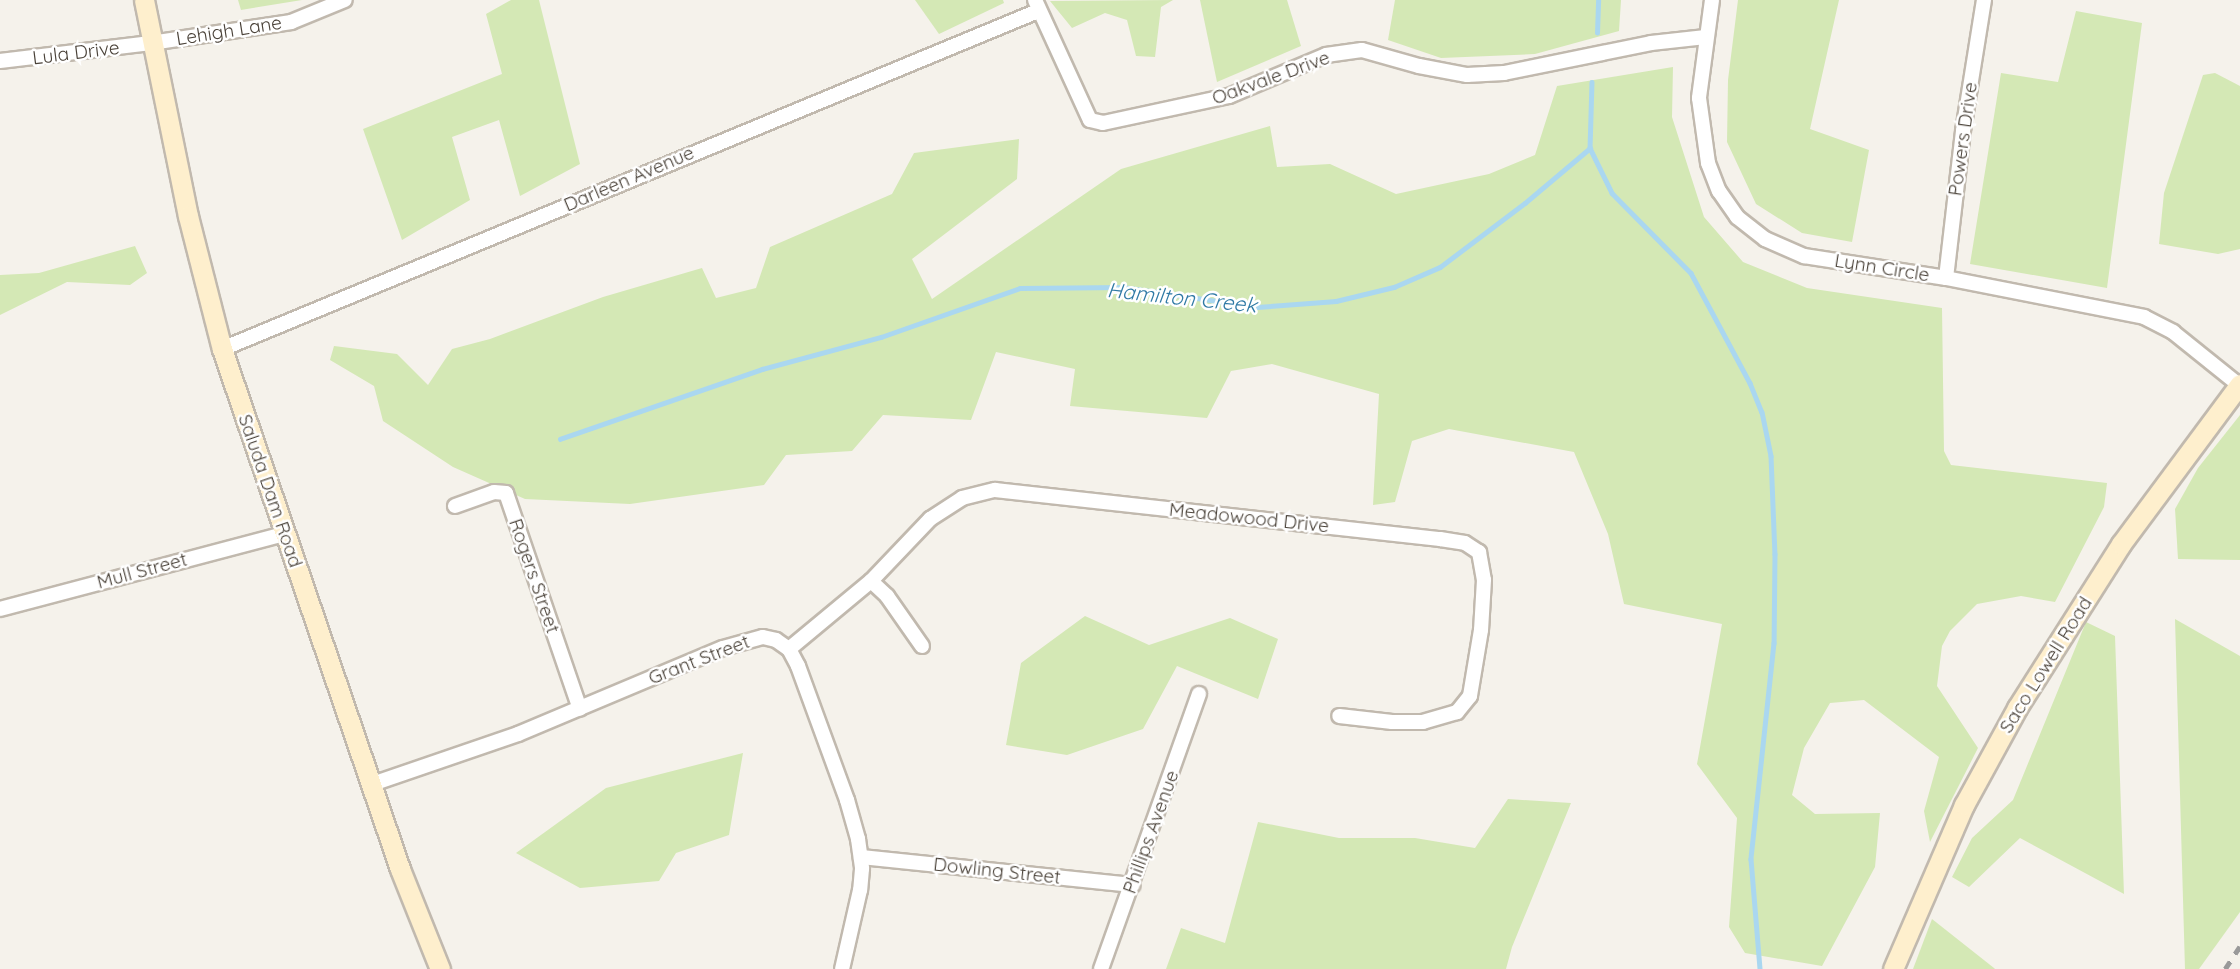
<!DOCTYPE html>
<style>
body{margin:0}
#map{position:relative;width:2240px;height:969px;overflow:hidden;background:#f5f2eb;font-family:Quicksand,sans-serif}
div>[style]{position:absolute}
.green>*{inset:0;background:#d4e8b5}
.stream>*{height:4.5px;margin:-2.25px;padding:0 2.25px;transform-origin:2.25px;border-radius:2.25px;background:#aad7f0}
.roads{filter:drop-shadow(2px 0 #c1b9ae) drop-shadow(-2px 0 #c1b9ae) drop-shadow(0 2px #c1b9ae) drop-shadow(0 -2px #c1b9ae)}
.street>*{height:14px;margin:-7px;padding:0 7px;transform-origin:7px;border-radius:7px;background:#fff}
.secondary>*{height:19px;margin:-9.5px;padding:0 9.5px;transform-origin:9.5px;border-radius:9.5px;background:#feefcd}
.rail>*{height:4.5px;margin-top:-2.25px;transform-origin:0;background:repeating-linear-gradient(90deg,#999 0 9px,transparent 0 18px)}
span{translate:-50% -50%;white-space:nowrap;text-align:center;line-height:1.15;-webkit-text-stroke:5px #fff;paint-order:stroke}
.street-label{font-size:19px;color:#4a4239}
.water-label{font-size:21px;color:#307aa5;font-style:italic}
</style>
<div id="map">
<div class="green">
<i style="clip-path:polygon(238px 0,302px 0,241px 10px)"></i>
<i style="clip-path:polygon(511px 0,539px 0,580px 164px,520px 196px,499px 120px,452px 137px,470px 200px,402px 240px,363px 129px,502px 74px,486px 14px)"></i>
<i style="clip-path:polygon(915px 0,1003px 0,1004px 3px,939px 34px)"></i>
<i style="clip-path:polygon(1173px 0,1161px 7px,1155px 57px,1136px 56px,1127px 20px,1105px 13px,1072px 28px,1050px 1px)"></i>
<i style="clip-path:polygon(1200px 0,1287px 0,1301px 46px,1217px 82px)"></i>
<i style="clip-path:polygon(1395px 0,1621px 0,1619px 31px,1535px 54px,1441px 58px,1388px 40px)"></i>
<i style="clip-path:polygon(1738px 0,1839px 0,1810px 129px,1869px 150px,1852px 242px,1802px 233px,1756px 204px,1727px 142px,1728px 80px)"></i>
<i style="clip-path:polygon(2076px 11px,2142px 23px,2107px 288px,1970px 264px,2001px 73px,2058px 82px)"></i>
<i style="clip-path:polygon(1673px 67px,1672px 117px,1704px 217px,1743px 262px,1807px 288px,1942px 308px,1944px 451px,1951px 465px,2107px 483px,2104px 507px,2055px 602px,2021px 596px,1977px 604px,1950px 631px,1942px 646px,1937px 686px,1978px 748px,1930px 842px,1924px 811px,1939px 757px,1864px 700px,1830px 703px,1804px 748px,1792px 795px,1815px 814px,1880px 813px,1875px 867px,1822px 966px,1745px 953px,1729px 927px,1737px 818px,1697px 764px,1722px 624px,1624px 604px,1608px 534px,1574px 452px,1449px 429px,1412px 441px,1395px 502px,1373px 505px,1379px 394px,1272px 364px,1231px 371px,1207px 418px,1070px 406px,1075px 369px,996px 352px,971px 420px,883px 415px,852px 451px,786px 455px,764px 485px,630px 504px,525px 499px,453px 467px,383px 421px,374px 386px,330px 360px,334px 346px,397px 354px,428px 385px,452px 349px,490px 339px,603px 297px,702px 268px,716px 298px,756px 288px,770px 247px,892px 194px,914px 153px,1019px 139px,1017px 179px,912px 259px,932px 299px,1121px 169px,1270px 126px,1277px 167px,1330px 164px,1396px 194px,1489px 174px,1535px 155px,1557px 86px)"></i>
<i style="clip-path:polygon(2215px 73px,2240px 86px,2240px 249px,2218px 254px,2159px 244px,2164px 193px,2203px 75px)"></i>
<i style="clip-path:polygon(135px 246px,147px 273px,130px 285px,67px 282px,0 315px,0 275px,39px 273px)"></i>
<i style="clip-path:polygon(2240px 415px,2240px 560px,2178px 559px,2175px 509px,2198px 468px)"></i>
<i style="clip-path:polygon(1085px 616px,1149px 645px,1230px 618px,1278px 639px,1258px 699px,1177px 666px,1143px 729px,1067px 755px,1006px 745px,1021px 663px)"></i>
<i style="clip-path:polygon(2175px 619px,2240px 656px,2240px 912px,2199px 969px,2185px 969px)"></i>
<i style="clip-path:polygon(2086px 622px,2115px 636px,2124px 894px,2020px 838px,1969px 887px,1952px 877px,1972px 838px,2013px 800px)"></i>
<i style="clip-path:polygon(743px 753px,729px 835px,676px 853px,659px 881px,580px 888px,516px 853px,606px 788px)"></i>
<i style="clip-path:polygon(1508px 799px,1571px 803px,1512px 947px,1506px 969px,1166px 969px,1181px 928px,1225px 943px,1258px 822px,1339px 838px,1415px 838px,1475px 848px)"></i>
<i style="clip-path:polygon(1932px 919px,1994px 968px,1995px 969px,1913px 969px)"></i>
</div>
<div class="stream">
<i style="left:1597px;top:33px;width:33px;rotate:-88deg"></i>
<i style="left:1592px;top:82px;width:66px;rotate:91.7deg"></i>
<i style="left:1590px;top:148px;width:50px;rotate:63.9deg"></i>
<i style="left:1612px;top:193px;width:112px;rotate:45.4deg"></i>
<i style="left:1691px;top:273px;width:125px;rotate:61.8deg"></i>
<i style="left:1750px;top:383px;width:31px;rotate:68deg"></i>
<i style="left:1762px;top:412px;width:45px;rotate:78.4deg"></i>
<i style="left:1771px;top:456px;width:98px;rotate:87.7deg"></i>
<i style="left:1775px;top:554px;width:89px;rotate:90.6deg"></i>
<i style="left:1774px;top:643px;width:217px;rotate:96.1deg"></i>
<i style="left:1751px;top:859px;width:110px;rotate:85.3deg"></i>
<i style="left:560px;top:439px;width:214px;rotate:-19.1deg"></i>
<i style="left:762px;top:369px;width:123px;rotate:-15.1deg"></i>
<i style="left:881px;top:337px;width:147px;rotate:-19.4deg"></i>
<i style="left:1020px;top:288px;width:103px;rotate:-0.6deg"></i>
<i style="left:1123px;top:287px;width:135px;rotate:8.5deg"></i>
<i style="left:1257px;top:307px;width:79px;rotate:-4.3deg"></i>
<i style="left:1336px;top:301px;width:60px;rotate:-13.6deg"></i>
<i style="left:1394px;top:287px;width:50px;rotate:-23.5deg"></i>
<i style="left:1440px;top:267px;width:106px;rotate:-37deg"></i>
<i style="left:1525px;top:203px;width:85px;rotate:-40.2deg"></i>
</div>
<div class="roads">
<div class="street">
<i style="left:1035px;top:0;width:132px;rotate:65.4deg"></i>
<i style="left:1090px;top:120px;width:13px;rotate:13deg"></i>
<i style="left:1103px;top:123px;width:129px;rotate:-12.1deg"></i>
<i style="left:1229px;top:96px;width:105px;rotate:-22.9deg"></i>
<i style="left:1326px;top:55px;width:36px;rotate:-8deg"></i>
<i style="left:1362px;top:50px;width:59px;rotate:15.7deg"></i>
<i style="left:1419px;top:66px;width:49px;rotate:10.6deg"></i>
<i style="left:1467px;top:75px;width:37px;rotate:-3deg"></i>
<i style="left:1504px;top:73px;width:150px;rotate:-11.5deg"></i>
<i style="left:1651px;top:43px;width:55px;rotate:-6.2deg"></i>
<i style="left:1712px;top:0;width:99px;rotate:97.6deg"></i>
<i style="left:1699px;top:98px;width:66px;rotate:82.1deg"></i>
<i style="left:1708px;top:163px;width:30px;rotate:69deg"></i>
<i style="left:1719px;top:191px;width:32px;rotate:55deg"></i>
<i style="left:1737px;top:217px;width:36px;rotate:38deg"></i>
<i style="left:1765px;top:239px;width:43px;rotate:23.6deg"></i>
<i style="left:1804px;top:256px;width:144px;rotate:8.8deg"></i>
<i style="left:1946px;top:278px;width:202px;rotate:11.1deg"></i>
<i style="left:2144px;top:317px;width:33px;rotate:27deg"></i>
<i style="left:2173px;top:332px;width:85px;rotate:38.8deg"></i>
<i style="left:0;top:61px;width:152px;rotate:-6.8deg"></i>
<i style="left:151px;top:43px;width:142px;rotate:-8.5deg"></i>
<i style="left:291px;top:22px;width:58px;rotate:-22.2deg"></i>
<i style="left:1946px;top:278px;width:148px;rotate:-83.4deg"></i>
<i style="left:1963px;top:131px;width:133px;rotate:-80.9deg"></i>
<i style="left:222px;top:349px;width:883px;rotate:-22.5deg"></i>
<i style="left:455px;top:506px;width:41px;rotate:-19.7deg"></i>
<i style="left:494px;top:492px;width:12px;rotate:5deg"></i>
<i style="left:506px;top:493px;width:228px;rotate:71.1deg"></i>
<i style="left:871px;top:581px;width:22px;rotate:43deg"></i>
<i style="left:887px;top:596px;width:61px;rotate:55deg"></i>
<i style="left:0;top:609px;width:294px;rotate:-14.8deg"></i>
<i style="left:789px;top:649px;width:107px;rotate:-39.7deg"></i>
<i style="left:871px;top:581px;width:86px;rotate:-46.4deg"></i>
<i style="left:930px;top:519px;width:38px;rotate:-33deg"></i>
<i style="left:962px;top:498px;width:34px;rotate:-14deg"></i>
<i style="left:995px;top:490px;width:448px;rotate:6.3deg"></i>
<i style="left:1440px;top:539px;width:25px;rotate:9deg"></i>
<i style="left:1465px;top:543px;width:17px;rotate:33deg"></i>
<i style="left:1479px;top:552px;width:28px;rotate:80deg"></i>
<i style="left:1484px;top:580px;width:50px;rotate:93.4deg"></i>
<i style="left:1481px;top:630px;width:67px;rotate:99.5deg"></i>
<i style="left:1470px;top:696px;width:21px;rotate:129deg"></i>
<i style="left:1457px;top:712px;width:35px;rotate:164deg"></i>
<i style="left:1423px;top:722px;width:31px;rotate:180deg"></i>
<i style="left:1392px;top:722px;width:53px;rotate:-173.5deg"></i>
<i style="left:372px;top:784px;width:154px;rotate:-18.9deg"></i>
<i style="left:518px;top:734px;width:222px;rotate:-22.8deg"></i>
<i style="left:723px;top:648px;width:41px;rotate:-15.4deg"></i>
<i style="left:763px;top:637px;width:13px;rotate:13deg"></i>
<i style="left:776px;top:640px;width:16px;rotate:35deg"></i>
<i style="left:789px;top:649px;width:19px;rotate:62deg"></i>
<i style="left:798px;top:666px;width:143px;rotate:69.9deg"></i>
<i style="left:847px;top:800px;width:41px;rotate:74.2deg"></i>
<i style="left:858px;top:839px;width:30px;rotate:82deg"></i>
<i style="left:862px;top:869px;width:21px;rotate:95deg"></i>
<i style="left:860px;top:890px;width:81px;rotate:102.8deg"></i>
<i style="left:861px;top:857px;width:273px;rotate:5.9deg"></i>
<i style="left:1101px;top:969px;width:292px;rotate:-70.4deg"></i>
</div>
<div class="secondary">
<i style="left:144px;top:0;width:220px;rotate:78.5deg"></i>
<i style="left:188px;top:216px;width:137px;rotate:75.7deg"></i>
<i style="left:222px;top:349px;width:550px;rotate:71.1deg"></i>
<i style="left:400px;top:869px;width:108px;rotate:68.2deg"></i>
<i style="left:1893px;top:969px;width:179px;rotate:-66.6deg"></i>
<i style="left:1964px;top:805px;width:111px;rotate:-61.3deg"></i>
<i style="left:2017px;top:708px;width:194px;rotate:-57.6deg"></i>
<i style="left:2121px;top:544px;width:199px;rotate:-53.4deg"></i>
</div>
</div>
<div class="rail">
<i style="left:2225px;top:969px;width:27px;rotate:-57deg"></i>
</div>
<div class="street-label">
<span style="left:229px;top:31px;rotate:-9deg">Lehigh Lane</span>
<span style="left:76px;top:53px;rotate:-7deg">Lula Drive</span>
<span style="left:1271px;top:78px;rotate:-20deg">Oakvale Drive</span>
<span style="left:1963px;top:139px;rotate:-82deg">Powers Drive</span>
<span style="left:629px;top:179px;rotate:-23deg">Darleen Avenue</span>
<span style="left:1882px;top:268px;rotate:9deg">Lynn Circle</span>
<span style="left:270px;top:491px;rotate:71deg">Saluda Dam Road</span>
<span style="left:1249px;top:518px;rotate:6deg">Meadowood Drive</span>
<span style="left:142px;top:571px;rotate:-15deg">Mull Street</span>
<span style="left:534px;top:576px;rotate:71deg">Rogers Street</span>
<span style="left:699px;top:660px;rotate:-21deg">Grant Street</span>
<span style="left:2046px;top:665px;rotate:-58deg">Saco Lowell Road</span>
<span style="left:1151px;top:832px;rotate:-70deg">Phillips Avenue</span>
<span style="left:997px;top:871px;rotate:6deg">Dowling Street</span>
</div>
<div class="water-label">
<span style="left:1182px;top:297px;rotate:6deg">Hamilton Creek</span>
</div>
</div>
